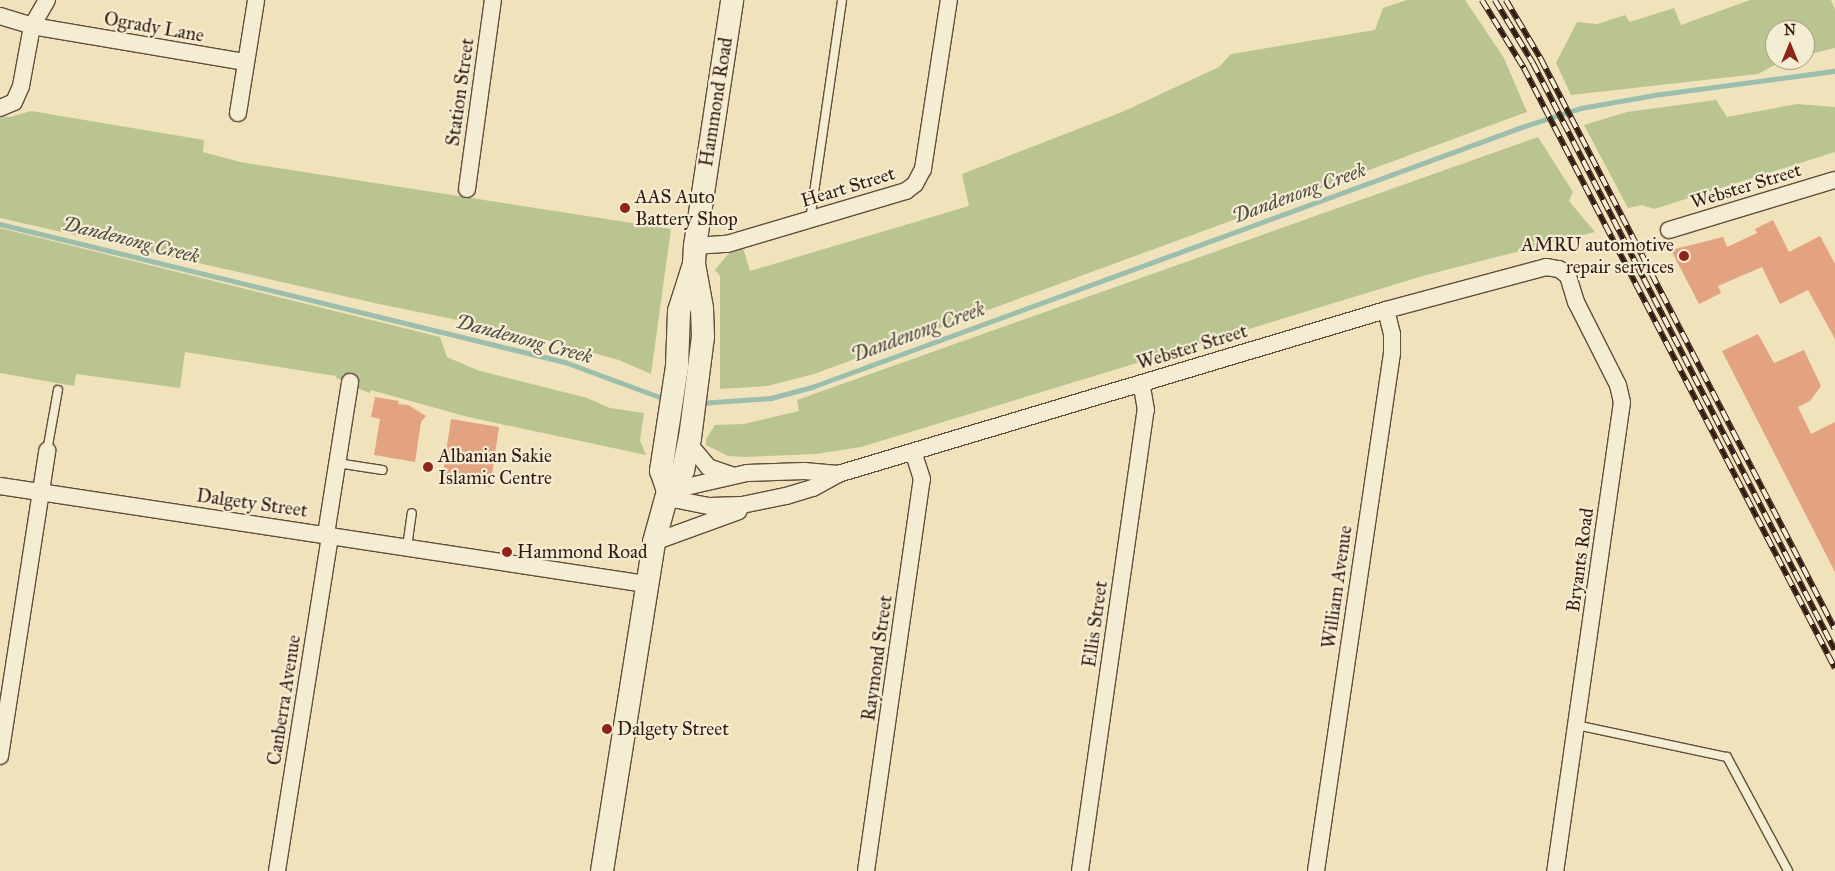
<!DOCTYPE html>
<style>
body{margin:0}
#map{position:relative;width:1835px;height:871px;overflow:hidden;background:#f0e3bb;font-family:"IM FELL Great Primer",serif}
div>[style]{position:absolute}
.green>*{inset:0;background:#b9c491}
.stream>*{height:4.5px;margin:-2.25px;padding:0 2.25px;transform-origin:2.25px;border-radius:2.25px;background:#9bbead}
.building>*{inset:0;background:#e3a280}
.roads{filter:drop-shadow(1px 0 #624d3c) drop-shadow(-1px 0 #624d3c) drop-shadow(0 1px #624d3c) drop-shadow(0 -1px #624d3c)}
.service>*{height:8px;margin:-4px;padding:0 4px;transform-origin:4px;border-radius:4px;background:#f5edd3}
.minor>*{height:16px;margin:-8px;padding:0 8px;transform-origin:8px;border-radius:8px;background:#f5edd3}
.secondary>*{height:22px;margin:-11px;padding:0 11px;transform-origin:11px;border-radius:11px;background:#f5edd3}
.rail>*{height:5.5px;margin-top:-2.75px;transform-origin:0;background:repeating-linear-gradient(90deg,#f5edd3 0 11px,#331b12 0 22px);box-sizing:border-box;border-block:1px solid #331b12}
.dots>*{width:14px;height:14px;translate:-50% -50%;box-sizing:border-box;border:2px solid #f5edd3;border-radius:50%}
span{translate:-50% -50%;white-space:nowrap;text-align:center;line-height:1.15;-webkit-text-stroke:4.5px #f5edd3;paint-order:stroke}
.street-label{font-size:19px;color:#331b12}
.poi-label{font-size:19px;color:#331b12}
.left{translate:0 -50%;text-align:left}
.right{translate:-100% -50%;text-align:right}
.water-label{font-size:20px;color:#524c40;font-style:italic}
.north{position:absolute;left:1765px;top:20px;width:50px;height:50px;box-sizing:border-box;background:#f5edd3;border:1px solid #a79986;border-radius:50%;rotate:0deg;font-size:14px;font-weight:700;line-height:20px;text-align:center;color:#331b12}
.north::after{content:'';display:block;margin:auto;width:18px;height:22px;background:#8f2418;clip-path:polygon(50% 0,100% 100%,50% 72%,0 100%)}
</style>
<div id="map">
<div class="green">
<i style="clip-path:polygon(1407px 0,1465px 0,1504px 58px,1527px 112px,814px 374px,767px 386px,720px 389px,720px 276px,715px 270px,729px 253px,743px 248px,750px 271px,969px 206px,962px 174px,1122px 112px,1219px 67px,1231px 54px,1375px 30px,1383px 8px)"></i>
<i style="clip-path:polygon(1750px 0,1831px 0,1835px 9px,1835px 48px,1805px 55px,1805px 30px,1775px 30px,1775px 60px,1784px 60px,1758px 74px,1571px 95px,1556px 63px,1577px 22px,1597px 24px,1625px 15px,1630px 22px,1674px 8px,1681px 25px)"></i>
<i style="clip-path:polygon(1716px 100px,1727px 117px,1797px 104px,1835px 107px,1835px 152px,1654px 209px,1642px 205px,1628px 208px,1584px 125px,1627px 112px)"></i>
<i style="clip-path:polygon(31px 111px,204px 140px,203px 152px,240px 162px,671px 229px,651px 374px,619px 360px,521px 333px,379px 304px,0 218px,0 116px,10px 117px)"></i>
<i style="clip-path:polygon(1538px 137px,1573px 192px,1569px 201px,1595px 232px,1426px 275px,861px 447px,816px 454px,745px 457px,728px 456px,706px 445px,706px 439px,715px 425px,744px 424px,799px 411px,797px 400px)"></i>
<i style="clip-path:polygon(0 228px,440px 337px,447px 357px,477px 370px,587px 398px,610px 408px,644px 413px,640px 440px,646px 455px,468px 417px,371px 390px,370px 393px,354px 387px,354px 382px,337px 379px,336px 376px,185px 352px,180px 388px,76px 374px,74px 386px,0 373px)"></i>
</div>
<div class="stream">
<i style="left:0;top:224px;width:582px;rotate:13.73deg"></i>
<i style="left:565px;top:362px;width:107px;rotate:20.3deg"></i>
<i style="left:700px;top:403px;width:71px;rotate:-4deg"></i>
<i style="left:771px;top:398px;width:42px;rotate:-15deg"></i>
<i style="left:812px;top:387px;width:753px;rotate:-20.12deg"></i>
<i style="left:1519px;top:128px;width:65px;rotate:-17.9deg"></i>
<i style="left:1581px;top:108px;width:74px;rotate:-10.1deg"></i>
<i style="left:1654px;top:95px;width:183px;rotate:-7.6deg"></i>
</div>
<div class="building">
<i style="clip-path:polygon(1773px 220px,1789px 252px,1820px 236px,1835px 264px,1835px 339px,1808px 290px,1780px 304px,1762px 267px,1718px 286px,1721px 293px,1699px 304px,1671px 250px,1723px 237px,1727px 247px,1757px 233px,1755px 229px)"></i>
<i style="clip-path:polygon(1758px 334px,1774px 363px,1804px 350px,1821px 386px,1810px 401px,1798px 407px,1811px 434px,1835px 422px,1835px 572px,1722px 351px)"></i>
<i style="clip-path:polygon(375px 397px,399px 401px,398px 404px,408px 405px,426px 416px,421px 422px,415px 462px,374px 455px,380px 419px,371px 417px)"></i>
<i style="clip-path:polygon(451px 419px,499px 427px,490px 487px,442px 479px)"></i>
</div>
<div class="roads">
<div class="service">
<i style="left:810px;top:220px;width:222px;rotate:-81.7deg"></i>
<i style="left:47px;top:451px;width:62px;rotate:-79.8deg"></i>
<i style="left:337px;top:463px;width:46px;rotate:8.8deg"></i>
<i style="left:407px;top:547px;width:34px;rotate:-82deg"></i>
<i style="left:1576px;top:725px;width:154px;rotate:12deg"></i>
<i style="left:1727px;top:757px;width:129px;rotate:61.8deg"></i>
</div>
<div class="minor">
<i style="left:0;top:16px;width:34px;rotate:17deg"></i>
<i style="left:32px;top:26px;width:215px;rotate:9.6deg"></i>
<i style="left:0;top:108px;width:15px;rotate:-23deg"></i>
<i style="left:14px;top:102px;width:17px;rotate:-66deg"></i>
<i style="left:21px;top:86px;width:61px;rotate:-79.6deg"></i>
<i style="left:32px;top:26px;width:30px;rotate:-60deg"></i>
<i style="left:238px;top:113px;width:114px;rotate:-80.9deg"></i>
<i style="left:467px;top:189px;width:191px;rotate:-82.2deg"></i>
<i style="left:1669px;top:230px;width:173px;rotate:-16.8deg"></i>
<i style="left:695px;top:246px;width:32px;rotate:-4deg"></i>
<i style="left:727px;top:244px;width:187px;rotate:-16.5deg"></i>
<i style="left:906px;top:191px;width:11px;rotate:-38deg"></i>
<i style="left:915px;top:184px;width:17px;rotate:-62deg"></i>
<i style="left:923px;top:169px;width:171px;rotate:-81.3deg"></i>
<i style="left:689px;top:444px;width:30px;rotate:50deg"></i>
<i style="left:708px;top:467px;width:24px;rotate:19deg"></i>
<i style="left:838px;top:474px;width:34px;rotate:-175deg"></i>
<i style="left:804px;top:471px;width:57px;rotate:178deg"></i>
<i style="left:747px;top:473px;width:81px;rotate:167.2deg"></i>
<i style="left:668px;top:491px;width:13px;rotate:42deg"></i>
<i style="left:678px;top:500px;width:33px;rotate:11deg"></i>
<i style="left:710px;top:506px;width:32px;rotate:-2deg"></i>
<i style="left:742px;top:505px;width:45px;rotate:-11.6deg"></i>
<i style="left:786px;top:496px;width:28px;rotate:-17deg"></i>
<i style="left:813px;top:488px;width:29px;rotate:-29deg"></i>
<i style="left:838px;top:474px;width:572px;rotate:-16.66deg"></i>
<i style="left:1386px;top:310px;width:166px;rotate:-15deg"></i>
<i style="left:1546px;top:267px;width:13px;rotate:9deg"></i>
<i style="left:1559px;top:269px;width:11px;rotate:38deg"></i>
<i style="left:1568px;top:276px;width:27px;rotate:73deg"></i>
<i style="left:1576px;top:302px;width:93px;rotate:63.2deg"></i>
<i style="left:1618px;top:385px;width:17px;rotate:77deg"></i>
<i style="left:1622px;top:402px;width:474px;rotate:98.1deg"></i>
<i style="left:0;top:486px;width:653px;rotate:8.63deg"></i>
<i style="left:326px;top:534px;width:154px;rotate:-81deg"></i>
<i style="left:654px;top:542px;width:90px;rotate:-20deg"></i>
<i style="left:0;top:756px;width:309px;rotate:-81.2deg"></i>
<i style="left:277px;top:871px;width:340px;rotate:-81deg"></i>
<i style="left:866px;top:871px;width:396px;rotate:-81.9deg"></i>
<i style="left:922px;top:479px;width:28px;rotate:-108deg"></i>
<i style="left:1080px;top:871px;width:466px;rotate:-81.9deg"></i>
<i style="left:1146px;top:410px;width:27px;rotate:-100deg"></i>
<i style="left:1316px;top:871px;width:524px;rotate:-81.65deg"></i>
<i style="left:1392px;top:353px;width:19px;rotate:-90deg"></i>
<i style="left:1392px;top:334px;width:25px;rotate:-104deg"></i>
</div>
<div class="secondary">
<i style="left:668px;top:491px;width:21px;rotate:-109deg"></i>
<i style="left:661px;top:471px;width:106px;rotate:-81.3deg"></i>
<i style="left:677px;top:366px;width:55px;rotate:-87.9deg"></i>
<i style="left:679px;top:311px;width:49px;rotate:-72.3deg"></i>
<i style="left:602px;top:871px;width:333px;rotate:-81deg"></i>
<i style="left:654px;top:542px;width:53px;rotate:-74.6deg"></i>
<i style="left:668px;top:491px;width:26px;rotate:-54deg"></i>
<i style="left:683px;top:470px;width:33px;rotate:-78deg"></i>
<i style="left:690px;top:438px;width:102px;rotate:-82.7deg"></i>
<i style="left:703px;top:337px;width:29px;rotate:-92deg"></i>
<i style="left:702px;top:308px;width:45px;rotate:-100.3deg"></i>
<i style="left:694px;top:264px;width:18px;rotate:-87deg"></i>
<i style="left:695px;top:246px;width:249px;rotate:-81.4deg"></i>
</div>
</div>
<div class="rail">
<i style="left:1482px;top:0;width:80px;rotate:58.3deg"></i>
<i style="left:1524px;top:68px;width:676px;rotate:62.6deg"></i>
<i style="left:1495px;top:0;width:74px;rotate:58.9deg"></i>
<i style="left:1533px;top:63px;width:660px;rotate:62.78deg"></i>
<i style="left:1506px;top:0;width:69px;rotate:59.3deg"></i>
<i style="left:1541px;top:59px;width:641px;rotate:62.72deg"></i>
</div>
<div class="dots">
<i style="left:625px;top:208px;background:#8f2418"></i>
<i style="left:1684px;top:256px;background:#8f2418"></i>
<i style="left:428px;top:467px;background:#8f2418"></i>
<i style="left:507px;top:552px;background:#8f2418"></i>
<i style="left:607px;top:729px;background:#8f2418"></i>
</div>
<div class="street-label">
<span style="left:154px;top:27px;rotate:10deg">Ogrady Lane</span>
<span style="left:460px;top:92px;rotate:-82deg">Station Street</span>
<span style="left:716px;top:102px;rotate:-81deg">Hammond Road</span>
<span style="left:1746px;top:186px;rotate:-17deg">Webster Street</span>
<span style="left:848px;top:187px;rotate:-17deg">Heart Street</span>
<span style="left:1192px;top:347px;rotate:-17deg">Webster Street</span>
<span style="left:252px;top:503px;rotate:8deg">Dalgety Street</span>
<span style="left:1580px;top:560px;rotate:-82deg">Bryants Road</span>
<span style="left:1337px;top:587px;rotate:-82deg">William Avenue</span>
<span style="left:1095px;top:624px;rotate:-82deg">Ellis Street</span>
<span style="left:877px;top:658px;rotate:-82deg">Raymond Street</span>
<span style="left:284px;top:700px;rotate:-81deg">Canberra Avenue</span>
</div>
<div class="poi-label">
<span class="left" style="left:635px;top:208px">AAS Auto<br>Battery Shop</span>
<span class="right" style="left:1674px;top:256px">AMRU automotive<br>repair services</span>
<span class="left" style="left:438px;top:467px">Albanian Sakie<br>Islamic Centre</span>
<span class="left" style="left:517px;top:552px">Hammond Road</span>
<span class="left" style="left:617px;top:729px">Dalgety Street</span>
</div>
<div class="water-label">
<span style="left:1299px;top:193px;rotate:-20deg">Dandenong Creek</span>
<span style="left:131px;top:240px;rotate:14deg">Dandenong Creek</span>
<span style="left:918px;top:332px;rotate:-20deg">Dandenong Creek</span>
<span style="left:524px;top:339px;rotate:15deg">Dandenong Creek</span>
</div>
<div class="north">N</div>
</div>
